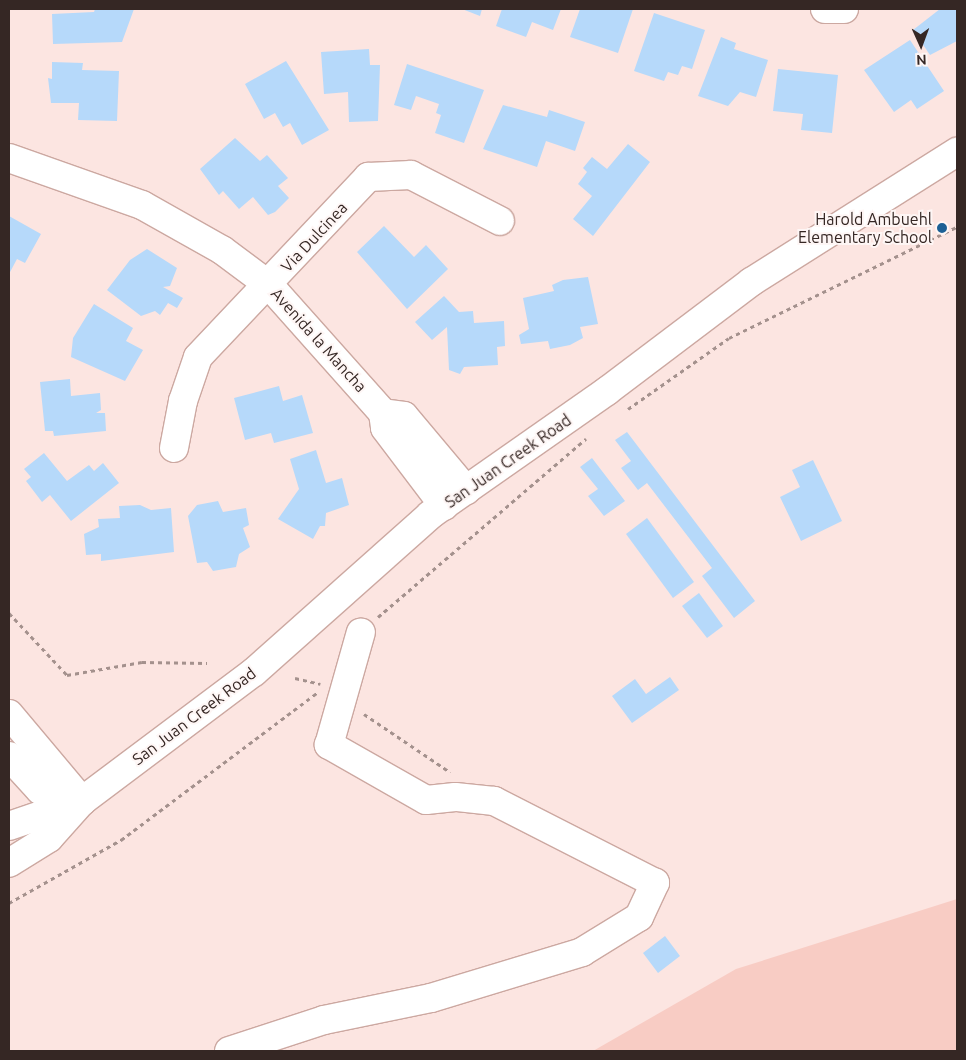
<!DOCTYPE html>
<style>
body{margin:0}
#map{position:relative;width:966px;height:1060px;overflow:hidden;background:#fce5e1;font-family:Ubuntu,sans-serif}
div>[style]{position:absolute}
.green>*{inset:0;background:#f8ccc4}
.building>*{inset:0;background:#b6d9fa}
.path>*{height:3px;margin-top:-1.5px;transform-origin:0;background:repeating-linear-gradient(90deg,#a4918d 0 4px,transparent 0 8px)}
.roads{filter:drop-shadow(1px 0 #cca8a1) drop-shadow(-1px 0 #cca8a1) drop-shadow(0 1px #cca8a1) drop-shadow(0 -1px #cca8a1)}
.minor>*{height:28px;margin:-14px;padding:0 14px;transform-origin:14px;border-radius:14px;background:#fff}
.dots>*{width:14px;height:14px;translate:-50% -50%;box-sizing:border-box;border:2px solid #fef6f5;border-radius:50%}
span{translate:-50% -50%;white-space:nowrap;text-align:center;line-height:1.15;-webkit-text-stroke:4px #fef6f5;paint-order:stroke}
.poi-label{font-size:16px;color:#352724}
.right{translate:-100% -50%;text-align:right}
.street-label{font-size:16px;color:#352724}
.frame{position:absolute;inset:0;border:10px solid #352724;pointer-events:none}
.north{position:absolute;left:896px;top:20px;width:50px;height:50px;-webkit-text-stroke:4px #fef6f5;paint-order:stroke;rotate:178deg;font-size:14px;font-weight:700;line-height:20px;text-align:center;color:#352724}
.north::after{content:'';display:block;margin:auto;width:18px;height:22px;background:#352724;clip-path:polygon(50% 0,100% 100%,50% 72%,0 100%)}
</style>
<div id="map">
<div class="green">
<i style="clip-path:polygon(957px 899px,957px 1051px,593px 1051px,736px 969px)"></i>
</div>
<div class="building">
<i style="clip-path:polygon(95px 9px,134px 9px,122px 42px,53px 44px,52px 14px,94px 12px)"></i>
<i style="clip-path:polygon(462px 9px,482px 9px,480px 16px)"></i>
<i style="clip-path:polygon(502px 9px,561px 9px,553px 30px,532px 22px,526px 37px,496px 26px)"></i>
<i style="clip-path:polygon(580px 9px,633px 9px,618px 53px,570px 37px)"></i>
<i style="clip-path:polygon(940px 9px,957px 9px,957px 41px,930px 55px,913px 30px)"></i>
<i style="clip-path:polygon(654px 13px,705px 30px,692px 69px,682px 66px,678px 75px,668px 72px,664px 81px,634px 71px)"></i>
<i style="clip-path:polygon(721px 37px,736px 43px,734px 49px,768px 60px,756px 97px,740px 92px,728px 106px,698px 96px)"></i>
<i style="clip-path:polygon(910px 40px,944px 91px,917px 109px,911px 100px,894px 112px,864px 70px)"></i>
<i style="clip-path:polygon(369px 49px,370px 65px,380px 65px,378px 121px,349px 122px,348px 92px,324px 94px,321px 52px)"></i>
<i style="clip-path:polygon(286px 61px,329px 130px,302px 145px,290px 123px,283px 127px,275px 113px,264px 119px,245px 84px)"></i>
<i style="clip-path:polygon(52px 62px,83px 63px,82px 70px,119px 71px,117px 121px,78px 120px,79px 103px,51px 103px,48px 78px,52px 79px)"></i>
<i style="clip-path:polygon(407px 64px,484px 90px,464px 143px,435px 133px,441px 115px,436px 113px,439px 104px,416px 96px,411px 110px,394px 105px)"></i>
<i style="clip-path:polygon(778px 69px,838px 75px,832px 133px,801px 130px,803px 114px,773px 111px)"></i>
<i style="clip-path:polygon(503px 105px,547px 117px,549px 110px,585px 122px,575px 151px,546px 141px,537px 167px,483px 149px)"></i>
<i style="clip-path:polygon(235px 138px,260px 161px,267px 155px,288px 178px,278px 186px,289px 198px,275px 212px,268px 215px,253px 197px,239px 209px,223px 191px,219px 195px,200px 169px)"></i>
<i style="clip-path:polygon(628px 144px,650px 162px,593px 236px,573px 219px,592px 196px,578px 184px,587px 172px,583px 168px,592px 157px,607px 169px)"></i>
<i style="clip-path:polygon(9px 216px,41px 234px,25px 263px,17px 259px,9px 274px)"></i>
<i style="clip-path:polygon(384px 226px,414px 257px,426px 245px,448px 269px,407px 309px,357px 252px)"></i>
<i style="clip-path:polygon(147px 249px,177px 268px,170px 286px,163px 287px,183px 298px,177px 308px,168px 303px,160px 315px,155px 311px,141px 316px,107px 290px,130px 260px)"></i>
<i style="clip-path:polygon(588px 277px,598px 324px,580px 327px,583px 338px,570px 345px,550px 349px,548px 341px,521px 344px,519px 335px,529px 329px,523px 298px,554px 291px,552px 285px,563px 280px)"></i>
<i style="clip-path:polygon(444px 296px,459px 312px,473px 311px,474px 323px,504px 321px,505px 346px,497px 347px,498px 365px,464px 367px,460px 374px,449px 370px,447px 327px,432px 340px,415px 322px)"></i>
<i style="clip-path:polygon(94px 304px,133px 328px,126px 341px,143px 350px,125px 381px,71px 357px,73px 338px)"></i>
<i style="clip-path:polygon(70px 379px,71px 396px,100px 393px,101px 410px,96px 413px,105px 413px,106px 431px,54px 436px,53px 431px,45px 431px,40px 382px)"></i>
<i style="clip-path:polygon(279px 386px,283px 401px,302px 395px,313px 433px,274px 443px,271px 433px,245px 440px,234px 398px)"></i>
<i style="clip-path:polygon(627px 432px,755px 601px,734px 618px,702px 576px,712px 568px,647px 483px,638px 490px,621px 468px,631px 461px,615px 440px)"></i>
<i style="clip-path:polygon(316px 450px,326px 483px,342px 478px,349px 505px,326px 513px,325px 526px,320px 526px,313px 539px,278px 519px,299px 489px,290px 459px)"></i>
<i style="clip-path:polygon(44px 453px,67px 481px,89px 465px,94px 471px,103px 463px,119px 483px,71px 521px,50px 495px,42px 502px,26px 481px,31px 477px,24px 469px)"></i>
<i style="clip-path:polygon(592px 458px,625px 501px,604px 516px,588px 496px,598px 489px,580px 467px)"></i>
<i style="clip-path:polygon(813px 460px,842px 521px,801px 541px,780px 497px,800px 487px,792px 470px)"></i>
<i style="clip-path:polygon(218px 501px,223px 512px,246px 508px,249px 525px,243px 528px,250px 547px,239px 554px,236px 567px,213px 571px,207px 562px,197px 563px,188px 516px,197px 505px)"></i>
<i style="clip-path:polygon(140px 505px,151px 510px,171px 508px,174px 552px,101px 561px,101px 554px,86px 555px,84px 534px,99px 527px,98px 519px,120px 518px,119px 506px)"></i>
<i style="clip-path:polygon(647px 518px,694px 582px,673px 598px,626px 534px)"></i>
<i style="clip-path:polygon(699px 593px,723px 626px,707px 638px,682px 606px)"></i>
<i style="clip-path:polygon(670px 677px,679px 690px,632px 723px,612px 696px,635px 679px,646px 694px)"></i>
<i style="clip-path:polygon(665px 936px,680px 956px,658px 973px,643px 953px)"></i>
</div>
<div class="path">
<i style="left:628px;top:409px;width:123px;rotate:-35.1deg"></i>
<i style="left:729px;top:338px;width:254px;rotate:-26deg"></i>
<i style="left:9px;top:613px;width:85px;rotate:46.9deg"></i>
<i style="left:67px;top:675px;width:76px;rotate:-9.8deg"></i>
<i style="left:142px;top:662px;width:65px;rotate:0.9deg"></i>
<i style="left:378px;top:617px;width:274px;rotate:-40.6deg"></i>
<i style="left:295px;top:678px;width:26px;rotate:13deg"></i>
<i style="left:364px;top:714px;width:104px;rotate:34deg"></i>
<i style="left:9px;top:903px;width:129px;rotate:-29.4deg"></i>
<i style="left:121px;top:840px;width:245px;rotate:-36.9deg"></i>
</div>
<div class="roads">
<div class="minor">
<i style="left:825px;top:9px;width:19px"></i>
<i style="left:9px;top:158px;width:141px;rotate:19.5deg"></i>
<i style="left:142px;top:205px;width:92px;rotate:29.4deg"></i>
<i style="left:222px;top:250px;width:59px;rotate:36.7deg"></i>
<i style="left:269px;top:285px;width:171px;rotate:48.3deg"></i>
<i style="left:383px;top:413px;width:15px;rotate:82deg"></i>
<i style="left:385px;top:428px;width:98px;rotate:52.9deg"></i>
<i style="left:383px;top:413px;width:21px;rotate:8deg"></i>
<i style="left:404px;top:416px;width:97px;rotate:50deg"></i>
<i style="left:174px;top:448px;width:48px;rotate:-79.2deg"></i>
<i style="left:183px;top:401px;width:46px;rotate:-71.2deg"></i>
<i style="left:198px;top:357px;width:248px;rotate:-46.6deg"></i>
<i style="left:368px;top:177px;width:43px;rotate:-2.7deg"></i>
<i style="left:411px;top:175px;width:100px;rotate:27.3deg"></i>
<i style="left:9px;top:714px;width:114px;rotate:50deg"></i>
<i style="left:9px;top:756px;width:46px;rotate:47.6deg"></i>
<i style="left:40px;top:790px;width:43px;rotate:14.7deg"></i>
<i style="left:9px;top:826px;width:77px;rotate:-18.9deg"></i>
<i style="left:9px;top:863px;width:47px;rotate:-32deg"></i>
<i style="left:49px;top:838px;width:50px;rotate:-48.3deg"></i>
<i style="left:82px;top:801px;width:215px;rotate:-36.9deg"></i>
<i style="left:254px;top:672px;width:236px;rotate:-41.7deg"></i>
<i style="left:430px;top:515px;width:216px;rotate:-35deg"></i>
<i style="left:607px;top:391px;width:181px;rotate:-37.1deg"></i>
<i style="left:751px;top:282px;width:244px;rotate:-32.3deg"></i>
<i style="left:229px;top:1051px;width:100px;rotate:-18.1deg"></i>
<i style="left:324px;top:1020px;width:109px;rotate:-11.6deg"></i>
<i style="left:431px;top:998px;width:158px;rotate:-16.9deg"></i>
<i style="left:582px;top:952px;width:67px;rotate:-31.6deg"></i>
<i style="left:639px;top:917px;width:38px;rotate:-65deg"></i>
<i style="left:655px;top:883px;width:181px;rotate:-153deg"></i>
<i style="left:494px;top:801px;width:39px;rotate:-174deg"></i>
<i style="left:455px;top:797px;width:29px;rotate:174deg"></i>
<i style="left:426px;top:800px;width:112px;rotate:-150.4deg"></i>
<i style="left:329px;top:745px;width:117px;rotate:-74.2deg"></i>
</div>
</div>
<div class="dots">
<i style="left:942px;top:228px;background:#1d6095"></i>
</div>
<div class="poi-label">
<span class="right" style="left:932px;top:228px">Harold Ambuehl<br>Elementary School</span>
</div>
<div class="street-label">
<span style="left:314px;top:237px;rotate:-47deg">Via Dulcinea</span>
<span style="left:319px;top:340px;rotate:48deg">Avenida la Mancha</span>
<span style="left:508px;top:461px;rotate:-35deg">San Juan Creek Road</span>
<span style="left:194px;top:716px;rotate:-37deg">San Juan Creek Road</span>
</div>
<div class="frame"></div>
<div class="north">N</div>
</div>
